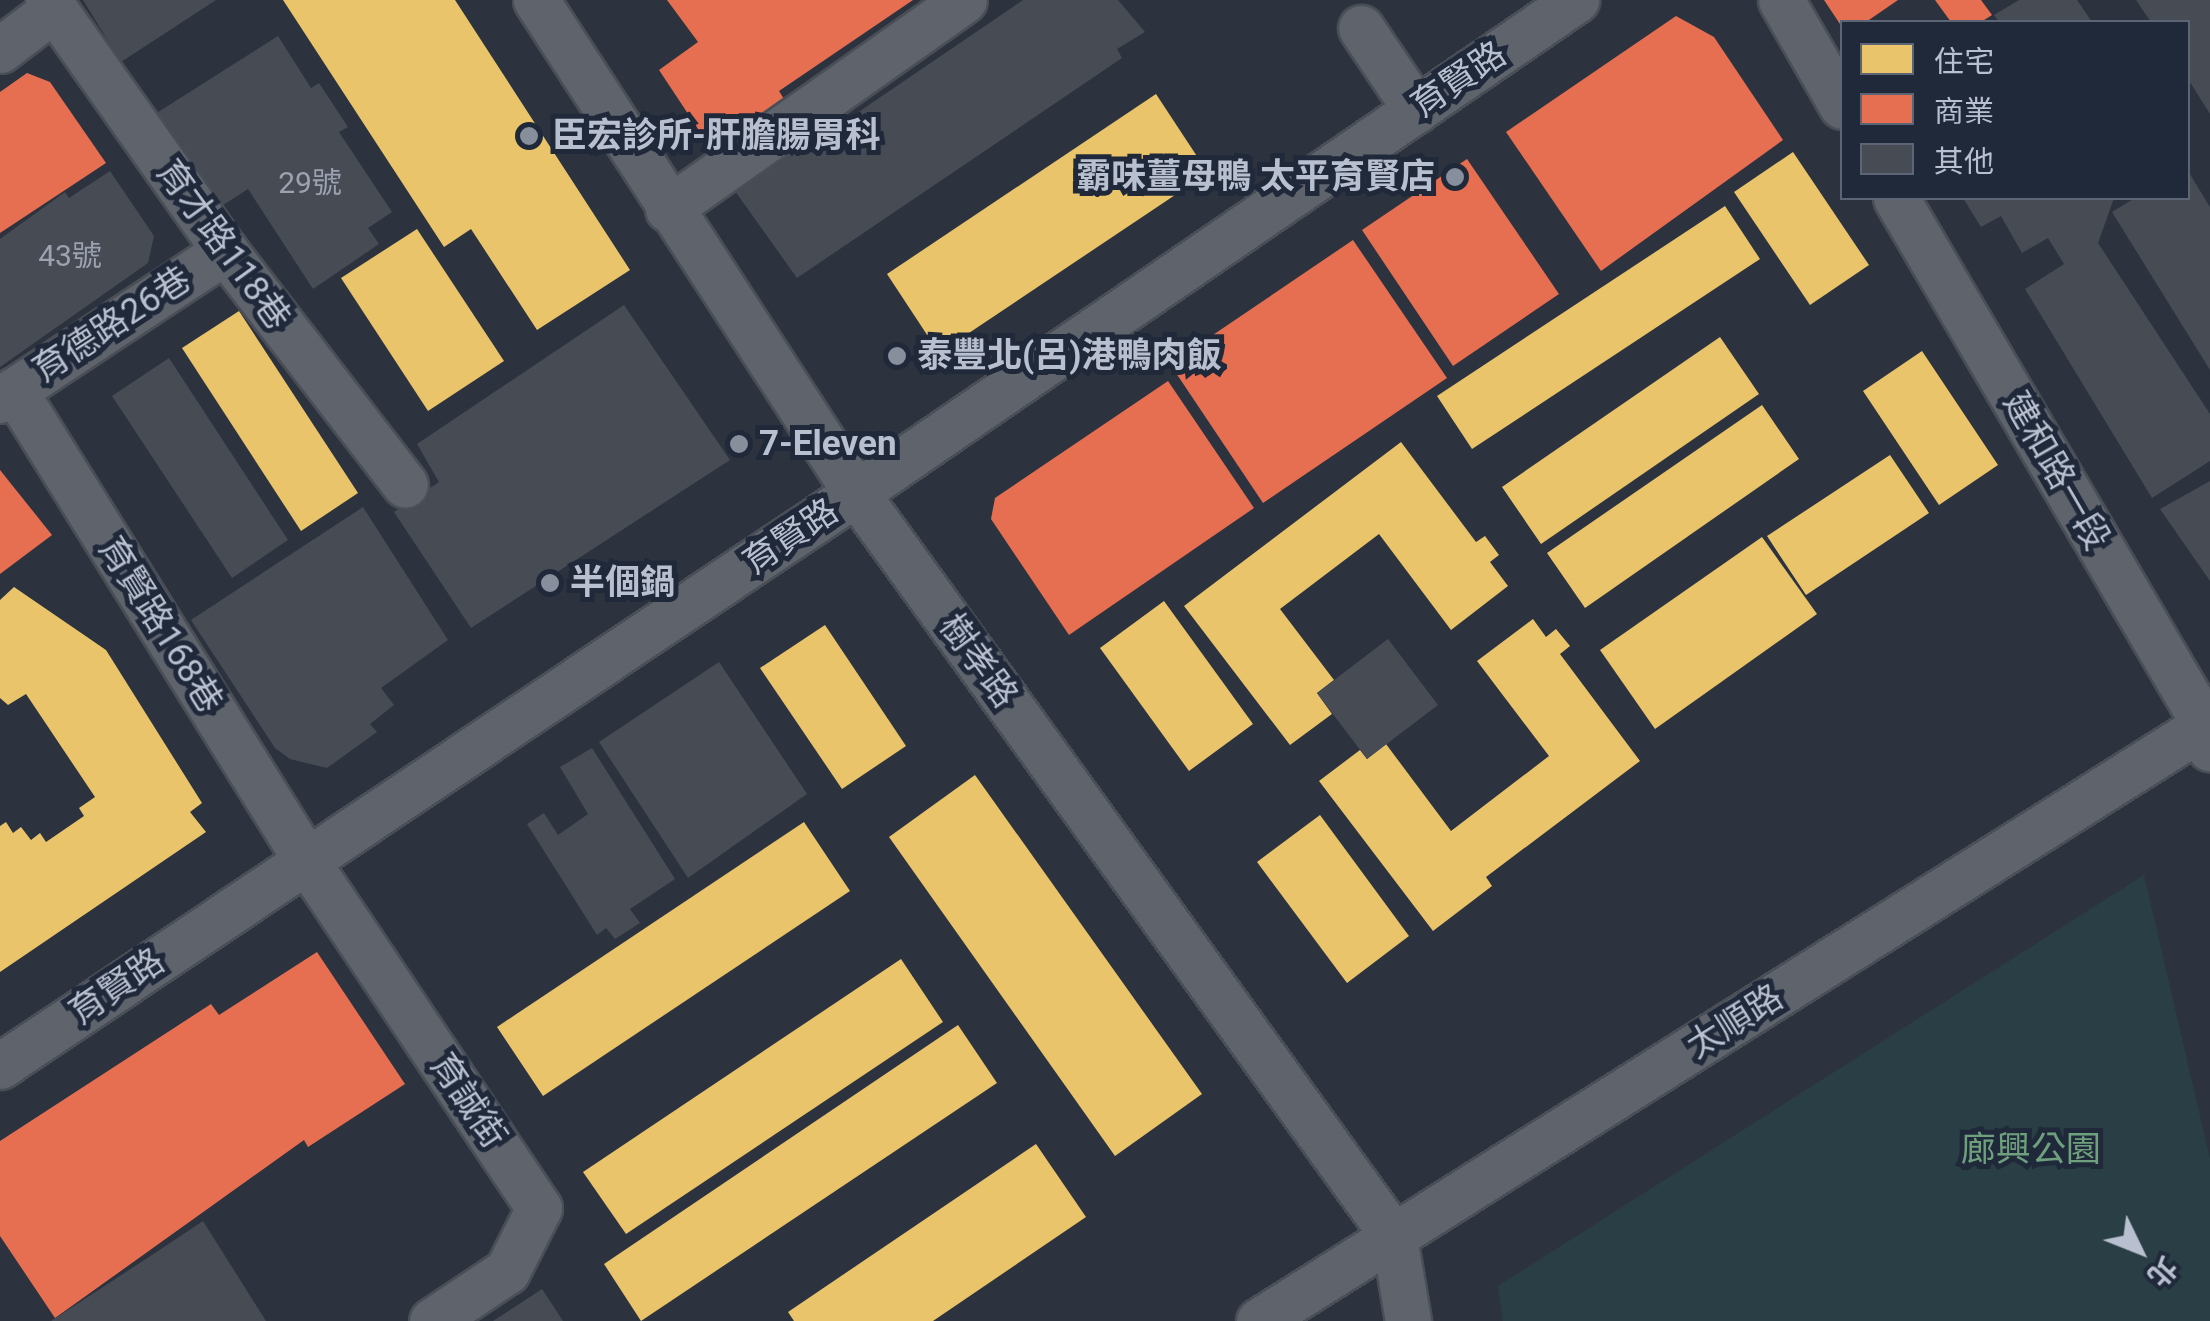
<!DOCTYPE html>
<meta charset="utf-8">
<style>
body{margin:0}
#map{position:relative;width:2210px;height:1321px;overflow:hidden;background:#2d333e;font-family:Roboto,"Noto Sans TC",sans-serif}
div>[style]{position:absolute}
.green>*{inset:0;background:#293f45}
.homes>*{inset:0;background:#e9c46a}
.shops>*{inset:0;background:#e76f51}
.building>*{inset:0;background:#464b54}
.roads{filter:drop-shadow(2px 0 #4a4e56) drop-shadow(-2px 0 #4a4e56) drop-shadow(0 2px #4a4e56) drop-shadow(0 -2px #4a4e56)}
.minor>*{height:45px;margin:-22.5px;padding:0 22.5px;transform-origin:22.5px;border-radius:22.5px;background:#5e636c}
.dots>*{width:28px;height:28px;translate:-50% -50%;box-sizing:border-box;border:5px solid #1f293a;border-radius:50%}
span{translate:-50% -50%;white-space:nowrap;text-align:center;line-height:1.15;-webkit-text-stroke:10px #1f293a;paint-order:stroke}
.number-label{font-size:30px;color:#9ca2b0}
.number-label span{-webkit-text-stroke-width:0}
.street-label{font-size:35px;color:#b8bfce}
.poi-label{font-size:35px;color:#b8bfce;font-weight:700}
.left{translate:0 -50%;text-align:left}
.right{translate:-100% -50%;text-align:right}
.park-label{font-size:35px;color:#6ea07d}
.legend{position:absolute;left:1840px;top:20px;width:350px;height:180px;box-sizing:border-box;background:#1f293a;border:2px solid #5c6575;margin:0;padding:12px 18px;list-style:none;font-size:30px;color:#b8bfce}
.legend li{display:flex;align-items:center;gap:20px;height:50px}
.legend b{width:50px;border:2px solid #5c6575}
.north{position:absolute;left:2090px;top:1201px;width:100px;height:100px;-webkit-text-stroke:8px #1f293a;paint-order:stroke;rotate:133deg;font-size:28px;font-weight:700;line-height:40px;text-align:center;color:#b8bfce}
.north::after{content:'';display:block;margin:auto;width:35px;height:45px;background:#b8bfce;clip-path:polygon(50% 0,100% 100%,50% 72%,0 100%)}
</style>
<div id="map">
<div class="green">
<i style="clip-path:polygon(2144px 875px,2210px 1159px,2210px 1321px,1503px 1321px,1498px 1286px)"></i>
</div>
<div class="homes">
<i style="clip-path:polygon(283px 0,455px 0,630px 270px,537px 330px,471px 229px,444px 247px)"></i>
<i style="clip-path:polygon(1156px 94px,1208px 173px,939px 353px,887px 274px)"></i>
<i style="clip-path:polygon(1793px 152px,1869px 265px,1810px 305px,1734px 192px)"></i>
<i style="clip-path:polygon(1725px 206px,1760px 259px,1472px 449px,1437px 396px)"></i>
<i style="clip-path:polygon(417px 229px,504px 361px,428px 411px,341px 278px)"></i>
<i style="clip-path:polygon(239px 311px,358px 493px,301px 531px,182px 348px)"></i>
<i style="clip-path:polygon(1720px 337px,1759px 394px,1541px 544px,1502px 487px)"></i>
<i style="clip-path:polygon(1922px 351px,1998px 465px,1939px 505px,1863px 391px)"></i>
<i style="clip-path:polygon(1762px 405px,1799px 459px,1585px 608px,1547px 553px)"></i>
<i style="clip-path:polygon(1401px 442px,1476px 542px,1485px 536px,1499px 555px,1490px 562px,1508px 586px,1451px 630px,1379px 534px,1280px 609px,1334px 680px,1317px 693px,1332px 714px,1290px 745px,1184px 606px)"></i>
<i style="clip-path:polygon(1890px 455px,1929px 513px,1806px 595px,1767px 536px)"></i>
<i style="clip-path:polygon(1762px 537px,1817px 614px,1655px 729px,1600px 650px)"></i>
<i style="clip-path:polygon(14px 587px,106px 650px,202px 803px,190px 812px,206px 832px,0 972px,0 826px,6px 822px,13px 833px,21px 827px,31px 840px,40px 833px,46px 842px,84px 816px,79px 808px,95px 797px,26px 694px,8px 705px,0 698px,0 600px)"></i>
<i style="clip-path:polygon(1164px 601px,1253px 724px,1189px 771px,1100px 648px)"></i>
<i style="clip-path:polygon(1533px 619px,1546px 637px,1556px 629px,1570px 646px,1560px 654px,1640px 761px,1486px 877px,1492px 886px,1433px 931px,1319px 781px,1360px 750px,1367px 759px,1386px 744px,1451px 831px,1549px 756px,1477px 661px)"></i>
<i style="clip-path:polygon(825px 625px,906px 746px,842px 789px,760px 668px)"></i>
<i style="clip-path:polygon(975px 775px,1202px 1094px,1115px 1156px,889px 837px)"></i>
<i style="clip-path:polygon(1320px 815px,1409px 936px,1347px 983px,1257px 862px)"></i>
<i style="clip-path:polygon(804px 822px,850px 891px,543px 1096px,497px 1027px)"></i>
<i style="clip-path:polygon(901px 959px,943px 1022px,626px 1234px,583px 1172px)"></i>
<i style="clip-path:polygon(958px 1025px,997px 1083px,641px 1321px,604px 1264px)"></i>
<i style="clip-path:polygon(1036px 1144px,1086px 1217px,933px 1321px,794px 1321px,788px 1312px)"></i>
</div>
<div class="shops">
<i style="clip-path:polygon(667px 0,913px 0,779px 91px,784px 99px,712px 150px,659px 70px,698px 42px)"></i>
<i style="clip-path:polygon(1824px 0,1898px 0,1866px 22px,1842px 27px)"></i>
<i style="clip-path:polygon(1935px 0,1981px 0,1992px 15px,1981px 22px,1951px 22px)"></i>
<i style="clip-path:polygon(1676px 16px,1714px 37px,1783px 140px,1601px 271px,1506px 132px)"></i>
<i style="clip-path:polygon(27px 73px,50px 82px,106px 163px,0 233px,0 92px)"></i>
<i style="clip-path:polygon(1467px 159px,1559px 294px,1453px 366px,1362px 230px)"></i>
<i style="clip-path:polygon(1353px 240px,1447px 378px,1263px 503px,1170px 364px)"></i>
<i style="clip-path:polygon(1168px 381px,1254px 508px,1069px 635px,991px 519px,995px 498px)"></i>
<i style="clip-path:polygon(0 470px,52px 535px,0 574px)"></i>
<i style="clip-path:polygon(317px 952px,405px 1084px,308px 1147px,304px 1140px,55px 1318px,0 1236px,0 1141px,211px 1004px,219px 1015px)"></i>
</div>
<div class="building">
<i style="clip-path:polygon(83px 0,216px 0,121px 62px)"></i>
<i style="clip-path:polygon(1023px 0,1118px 0,1145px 32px,1117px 49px,1122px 58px,797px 278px,730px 184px,805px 133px,813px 143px)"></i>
<i style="clip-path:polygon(2019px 0,2077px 0,2092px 22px,1999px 22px,1994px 15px)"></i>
<i style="clip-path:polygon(2136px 0,2210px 0,2210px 114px,2188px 79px,2188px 22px,2151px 22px)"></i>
<i style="clip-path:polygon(278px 36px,311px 88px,319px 83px,348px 127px,339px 132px,392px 212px,368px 228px,379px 244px,313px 289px,248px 189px,217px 209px,155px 114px)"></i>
<i style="clip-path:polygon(110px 171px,154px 236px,148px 263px,0 367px,0 239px,65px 192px,69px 198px)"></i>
<i style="clip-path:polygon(2188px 171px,2210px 207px,2210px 370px,2112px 212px,2135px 198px,2188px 198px)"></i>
<i style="clip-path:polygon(1963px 198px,2114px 198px,2098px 243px,2210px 414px,2210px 461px,2152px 498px,2025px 289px,2064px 264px,2048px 238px,2022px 253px,2001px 216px,1981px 227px)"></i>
<i style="clip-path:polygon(624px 305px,730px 460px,471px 628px,394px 512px,439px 482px,417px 444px)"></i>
<i style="clip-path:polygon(169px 358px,288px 540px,232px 578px,112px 396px)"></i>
<i style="clip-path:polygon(2210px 481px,2210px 581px,2160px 509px)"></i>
<i style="clip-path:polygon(363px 507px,448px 640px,381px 688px,394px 705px,370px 724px,377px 732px,327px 768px,290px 759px,275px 748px,191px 620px)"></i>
<i style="clip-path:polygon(1388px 639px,1438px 705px,1367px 759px,1317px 693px)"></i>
<i style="clip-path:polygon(719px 662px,807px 794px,688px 878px,599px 742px)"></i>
<i style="clip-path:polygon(592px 748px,675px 879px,630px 909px,640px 923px,615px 939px,606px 928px,597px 935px,527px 824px,544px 813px,558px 835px,588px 814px,560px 767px)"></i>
<i style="clip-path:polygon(203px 1221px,266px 1321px,51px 1321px,155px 1253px)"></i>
<i style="clip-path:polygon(542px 1289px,563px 1321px,493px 1321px)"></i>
</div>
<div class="roads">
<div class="minor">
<i style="left:48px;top:0;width:307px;rotate:54.8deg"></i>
<i style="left:225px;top:251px;width:295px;rotate:52.4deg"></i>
<i style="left:536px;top:0;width:588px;rotate:57.01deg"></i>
<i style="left:856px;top:493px;width:918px;rotate:54.13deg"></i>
<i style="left:1394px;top:1237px;width:85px;rotate:80.5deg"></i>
<i style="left:1781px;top:0;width:122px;rotate:60.1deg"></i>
<i style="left:1361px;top:28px;width:99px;rotate:56.1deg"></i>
<i style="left:0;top:50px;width:68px;rotate:-37.2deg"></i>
<i style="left:1896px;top:198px;width:611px;rotate:59.62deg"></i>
<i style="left:2205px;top:725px;width:24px;rotate:78deg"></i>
<i style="left:668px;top:209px;width:362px;rotate:-35.2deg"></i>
<i style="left:14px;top:390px;width:553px;rotate:58.15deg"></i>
<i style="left:306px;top:860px;width:419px;rotate:56.2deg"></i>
<i style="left:539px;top:1208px;width:71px;rotate:116.9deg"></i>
<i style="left:507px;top:1271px;width:90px;rotate:146.3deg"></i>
<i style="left:0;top:400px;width:270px;rotate:-33.5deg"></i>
<i style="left:0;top:1066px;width:1030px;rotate:-33.8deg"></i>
<i style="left:856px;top:493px;width:873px;rotate:-34.4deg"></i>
<i style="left:1259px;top:1321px;width:1124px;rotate:-32.21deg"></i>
</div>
</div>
<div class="dots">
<i style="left:529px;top:136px;background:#878e9c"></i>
<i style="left:1455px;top:177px;background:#878e9c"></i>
<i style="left:897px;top:356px;background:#878e9c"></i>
<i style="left:739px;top:444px;background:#878e9c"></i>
<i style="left:550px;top:583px;background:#878e9c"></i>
</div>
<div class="number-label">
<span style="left:310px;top:183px">29號</span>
<span style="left:70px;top:256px">43號</span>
</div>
<div class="street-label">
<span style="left:1459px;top:80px;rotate:-34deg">育賢路</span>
<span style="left:223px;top:245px;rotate:54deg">育才路118巷</span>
<span style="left:112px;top:325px;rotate:-33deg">育德路26巷</span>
<span style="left:2056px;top:471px;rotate:60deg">建和路一段</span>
<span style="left:791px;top:537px;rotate:-34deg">育賢路</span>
<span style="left:160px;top:625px;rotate:58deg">育賢路168巷</span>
<span style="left:978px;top:661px;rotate:54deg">樹孝路</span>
<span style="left:117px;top:987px;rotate:-34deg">育賢路</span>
<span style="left:1735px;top:1022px;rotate:-32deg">太順路</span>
<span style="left:468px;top:1101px;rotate:56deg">育誠街</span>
</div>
<div class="poi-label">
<span class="left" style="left:552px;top:136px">臣宏診所-肝膽腸胃科</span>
<span class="right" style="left:1435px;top:177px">霸味薑母鴨 太平育賢店</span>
<span class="left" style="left:917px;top:356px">泰豐北(呂)港鴨肉飯</span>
<span class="left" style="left:759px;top:444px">7-Eleven</span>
<span class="left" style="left:570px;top:583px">半個鍋</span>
</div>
<div class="park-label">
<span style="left:2031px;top:1150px">廊興公園</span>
</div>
<ul class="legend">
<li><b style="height:28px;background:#e9c46a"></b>住宅</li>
<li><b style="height:28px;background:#e76f51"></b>商業</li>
<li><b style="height:28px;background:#464b54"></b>其他</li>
</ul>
<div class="north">北</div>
</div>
